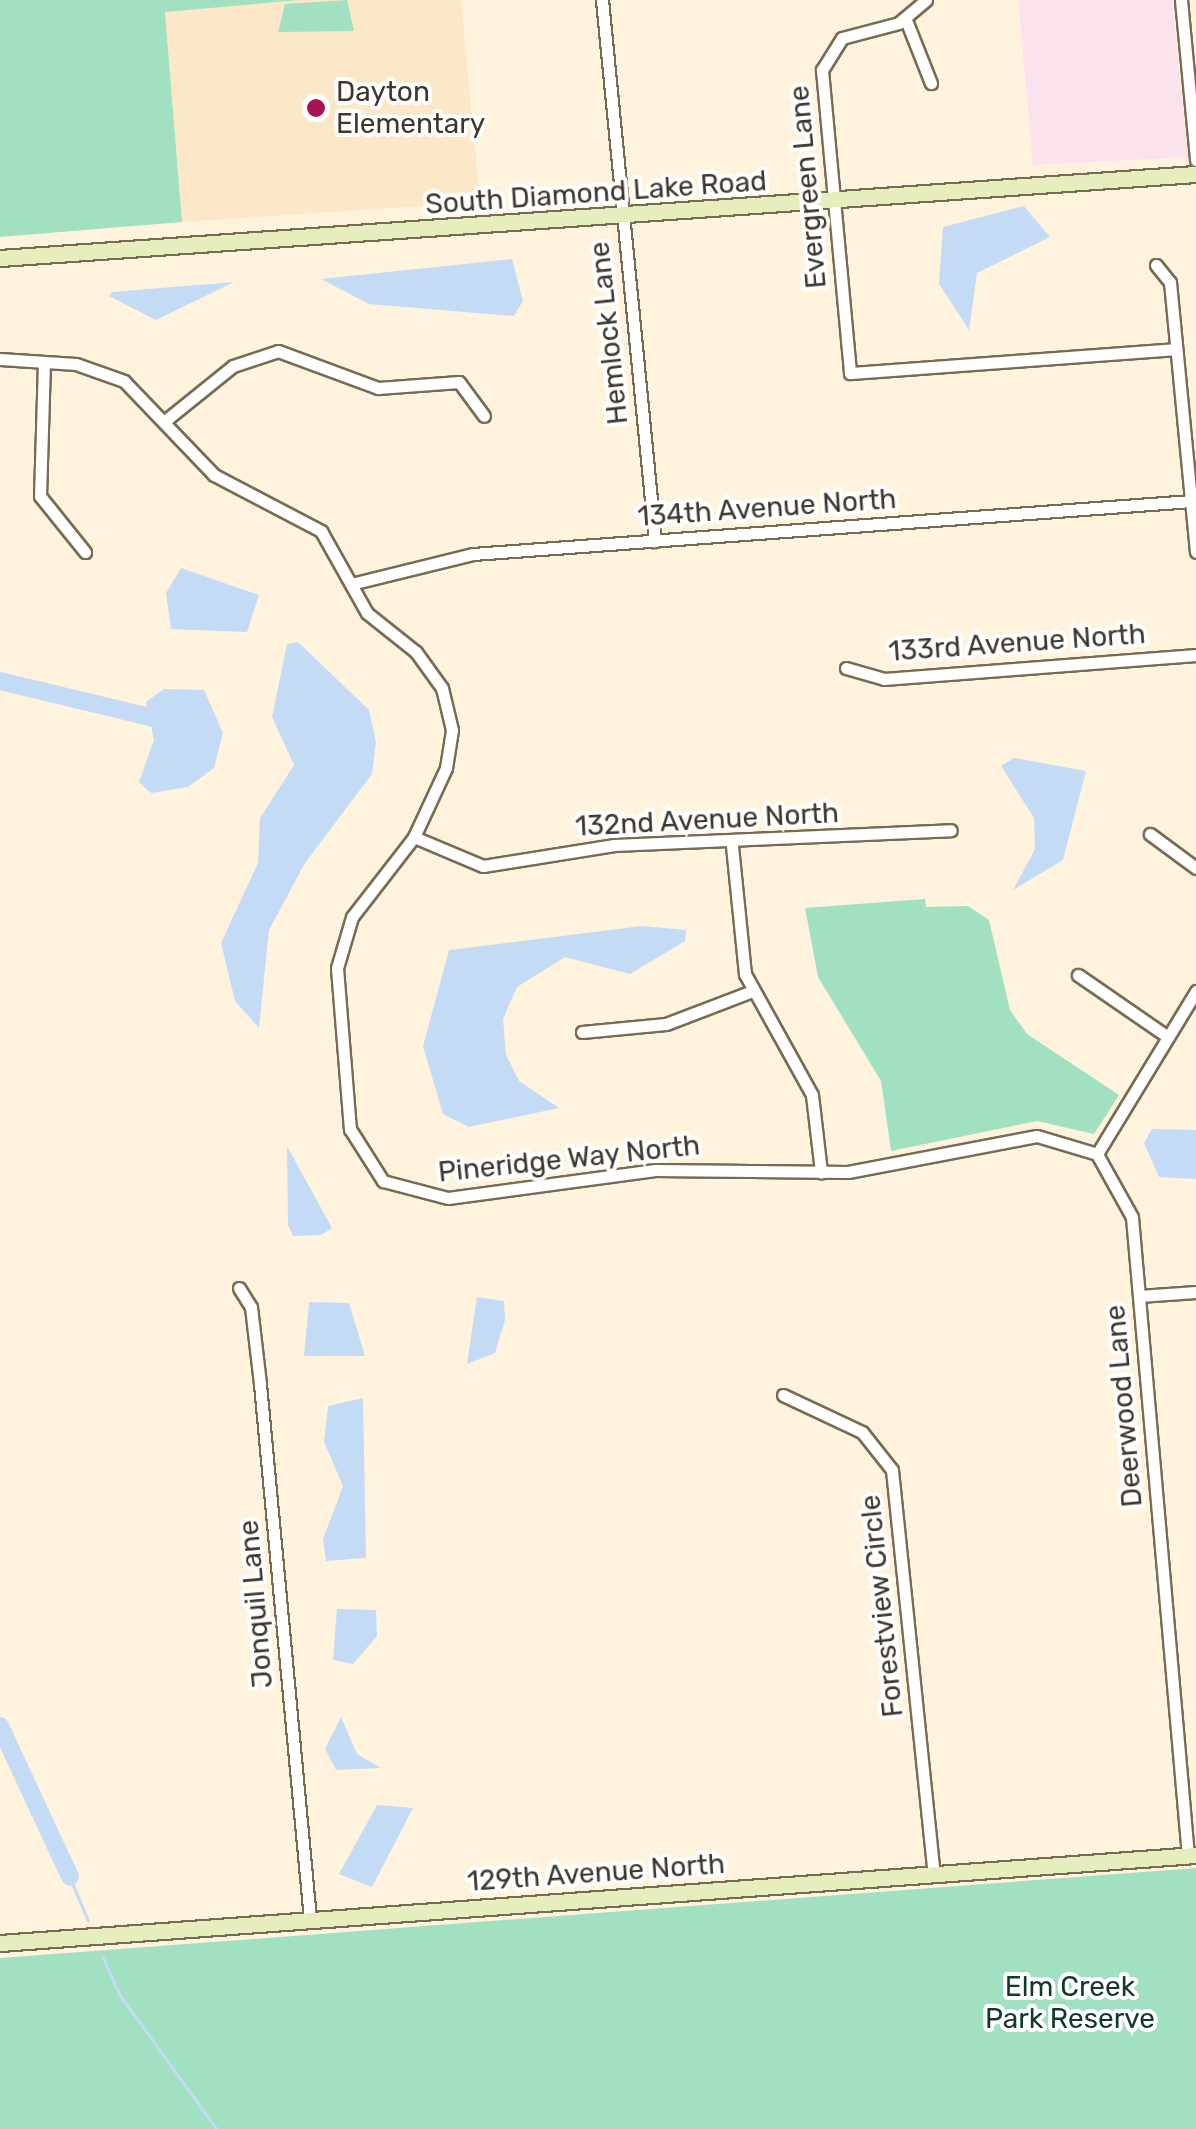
<!DOCTYPE html>
<style>
body{margin:0}
#map{position:relative;width:1196px;height:2129px;overflow:hidden;background:#fff3de;font-family:Rubik,sans-serif}
div>[style]{position:absolute}
.commercial>*{inset:0;background:#fbe3ee}
.built>*{inset:0;background:#fce8c8}
.green>*{inset:0;background:#a1e1c1}
.water>*{inset:0;background:#c4dbf5}
.stream>*{height:2.5px;margin:-1.25px;padding:0 1.25px;transform-origin:1.25px;border-radius:1.25px;background:#c4dbf5}
.river>*{height:18px;margin:-9px;padding:0 9px;transform-origin:9px;border-radius:9px;background:#c4dbf5}
.roads{filter:drop-shadow(2px 0 #786b54) drop-shadow(-2px 0 #786b54) drop-shadow(0 2px #786b54) drop-shadow(0 -2px #786b54)}
.street>*{height:11px;margin:-5.5px;padding:0 5.5px;transform-origin:5.5px;border-radius:5.5px;background:#fff}
.secondary>*{height:15px;margin:-7.5px;padding:0 7.5px;transform-origin:7.5px;border-radius:7.5px;background:#e6eebd}
.dots>*{width:28px;height:28px;translate:-50% -50%;box-sizing:border-box;border:5px solid #fff;border-radius:50%}
span{translate:-50% -50%;white-space:nowrap;text-align:center;line-height:1.15;-webkit-text-stroke:8px #fff;paint-order:stroke}
.poi-label{font-size:28px;color:#3d372d}
.left{translate:0 -50%;text-align:left}
.street-label{font-size:28px;color:#3d372d}
.park-label{font-size:28px;color:#113a29}
</style>
<div id="map">
<div class="commercial">
<i style="clip-path:polygon(1018px 0,1172px 0,1188px 157px,1033px 165px)"></i>
</div>
<div class="built">
<i style="clip-path:polygon(300px 0,461px 0,480px 202px,182px 222px,165px 11px)"></i>
</div>
<div class="green">
<i style="clip-path:polygon(0 0,300px 0,165px 12px,182px 222px,0 237px)"></i>
<i style="clip-path:polygon(347px 0,354px 31px,278px 32px,285px 4px)"></i>
<i style="clip-path:polygon(925px 899px,926px 907px,968px 906px,989px 920px,1010px 1010px,1027px 1034px,1119px 1095px,1094px 1134px,1037px 1121px,891px 1151px,881px 1081px,818px 977px,805px 908px)"></i>
<i style="clip-path:polygon(1196px 1868px,1196px 2129px,0 2129px,0 1958px)"></i>
</div>
<div class="water">
<i style="clip-path:polygon(1024px 206px,1050px 237px,977px 273px,969px 330px,939px 284px,943px 227px)"></i>
<i style="clip-path:polygon(512px 259px,523px 301px,514px 316px,369px 304px,321px 279px)"></i>
<i style="clip-path:polygon(234px 282px,156px 320px,109px 296px,112px 292px)"></i>
<i style="clip-path:polygon(181px 568px,259px 595px,247px 632px,171px 629px,166px 593px)"></i>
<i style="clip-path:polygon(298px 642px,369px 710px,376px 742px,372px 774px,305px 863px,269px 930px,259px 1028px,235px 1001px,221px 943px,258px 863px,260px 818px,294px 765px,272px 717px,287px 644px)"></i>
<i style="clip-path:polygon(164px 689px,204px 690px,223px 733px,214px 768px,188px 787px,151px 793px,139px 782px,154px 740px,146px 702px)"></i>
<i style="clip-path:polygon(1014px 758px,1086px 771px,1063px 860px,1013px 890px,1035px 849px,1034px 818px,1001px 766px)"></i>
<i style="clip-path:polygon(642px 926px,686px 930px,685px 941px,630px 974px,565px 957px,517px 987px,503px 1019px,506px 1055px,519px 1081px,559px 1108px,469px 1127px,443px 1114px,423px 1046px,449px 950px)"></i>
<i style="clip-path:polygon(1152px 1129px,1196px 1130px,1196px 1179px,1159px 1177px,1144px 1143px)"></i>
<i style="clip-path:polygon(287px 1146px,332px 1228px,321px 1235px,293px 1236px,288px 1225px)"></i>
<i style="clip-path:polygon(477px 1297px,504px 1301px,505px 1320px,495px 1353px,467px 1364px)"></i>
<i style="clip-path:polygon(309px 1302px,349px 1303px,365px 1356px,304px 1356px)"></i>
<i style="clip-path:polygon(363px 1398px,366px 1558px,326px 1561px,323px 1539px,343px 1486px,324px 1442px,328px 1406px)"></i>
<i style="clip-path:polygon(337px 1609px,376px 1610px,377px 1636px,353px 1664px,333px 1660px)"></i>
<i style="clip-path:polygon(341px 1717px,357px 1754px,381px 1768px,336px 1770px,325px 1749px)"></i>
<i style="clip-path:polygon(377px 1805px,413px 1808px,372px 1887px,339px 1874px)"></i>
</div>
<div class="stream">
<i style="left:70px;top:1877px;width:47px;rotate:67.3deg"></i>
<i style="left:103px;top:1957px;width:42px;rotate:65.9deg"></i>
<i style="left:120px;top:1995px;width:165px;rotate:54.1deg"></i>
</div>
<div class="river">
<i style="left:0;top:681px;width:180px;rotate:13.5deg"></i>
<i style="left:0;top:1726px;width:166px;rotate:65.1deg"></i>
</div>
<div class="roads">
<div class="street">
<i style="left:602px;top:0;width:544px;rotate:84.4deg"></i>
<i style="left:926px;top:0;width:35px;rotate:140deg"></i>
<i style="left:899px;top:23px;width:59px;rotate:165.3deg"></i>
<i style="left:842px;top:38px;width:38px;rotate:122deg"></i>
<i style="left:822px;top:70px;width:304px;rotate:84.7deg"></i>
<i style="left:850px;top:373px;width:326px;rotate:-4.2deg"></i>
<i style="left:1181px;top:0;width:161px;rotate:84.6deg"></i>
<i style="left:906px;top:20px;width:68px;rotate:68.4deg"></i>
<i style="left:1156px;top:265px;width:22px;rotate:51deg"></i>
<i style="left:1170px;top:282px;width:271px;rotate:84.5deg"></i>
<i style="left:0;top:359px;width:76px;rotate:3.8deg"></i>
<i style="left:76px;top:364px;width:51px;rotate:19.5deg"></i>
<i style="left:124px;top:381px;width:130px;rotate:46.2deg"></i>
<i style="left:214px;top:475px;width:121px;rotate:27.6deg"></i>
<i style="left:321px;top:531px;width:94px;rotate:60.7deg"></i>
<i style="left:367px;top:613px;width:63px;rotate:38.5deg"></i>
<i style="left:416px;top:652px;width:44px;rotate:54.2deg"></i>
<i style="left:442px;top:688px;width:43px;rotate:76.6deg"></i>
<i style="left:452px;top:730px;width:38px;rotate:99deg"></i>
<i style="left:446px;top:768px;width:76px;rotate:114.9deg"></i>
<i style="left:414px;top:837px;width:101px;rotate:127.8deg"></i>
<i style="left:352px;top:917px;width:53px;rotate:106.4deg"></i>
<i style="left:337px;top:968px;width:162px;rotate:85.4deg"></i>
<i style="left:350px;top:1129px;width:62px;rotate:57.6deg"></i>
<i style="left:383px;top:1181px;width:67px;rotate:14.7deg"></i>
<i style="left:448px;top:1198px;width:209px;rotate:-7.7deg"></i>
<i style="left:655px;top:1170px;width:193px;rotate:0.6deg"></i>
<i style="left:848px;top:1172px;width:192px;rotate:-10.8deg"></i>
<i style="left:1037px;top:1136px;width:63px;rotate:16.7deg"></i>
<i style="left:44px;top:362px;width:134px;rotate:91.7deg"></i>
<i style="left:40px;top:496px;width:72px;rotate:51.2deg"></i>
<i style="left:166px;top:420px;width:86px;rotate:-38.9deg"></i>
<i style="left:233px;top:366px;width:47px;rotate:-18.4deg"></i>
<i style="left:278px;top:351px;width:107px;rotate:20.3deg"></i>
<i style="left:378px;top:388px;width:81px;rotate:-4.2deg"></i>
<i style="left:459px;top:382px;width:42px;rotate:53.7deg"></i>
<i style="left:351px;top:584px;width:126px;rotate:-13.8deg"></i>
<i style="left:473px;top:554px;width:720px;rotate:-4.22deg"></i>
<i style="left:846px;top:668px;width:40px;rotate:16deg"></i>
<i style="left:884px;top:679px;width:313px;rotate:-4.4deg"></i>
<i style="left:1150px;top:834px;width:57px;rotate:36.5deg"></i>
<i style="left:414px;top:837px;width:75px;rotate:22.8deg"></i>
<i style="left:483px;top:866px;width:133px;rotate:-9.1deg"></i>
<i style="left:614px;top:845px;width:337px;rotate:-2.5deg"></i>
<i style="left:732px;top:846px;width:129px;rotate:84.2deg"></i>
<i style="left:745px;top:974px;width:138px;rotate:61deg"></i>
<i style="left:812px;top:1095px;width:78px;rotate:83.3deg"></i>
<i style="left:1078px;top:975px;width:106px;rotate:34.6deg"></i>
<i style="left:582px;top:1032px;width:84px;rotate:-5.4deg"></i>
<i style="left:666px;top:1024px;width:90px;rotate:-20.9deg"></i>
<i style="left:239px;top:1288px;width:22px;rotate:58deg"></i>
<i style="left:251px;top:1307px;width:78px;rotate:83.3deg"></i>
<i style="left:260px;top:1384px;width:537px;rotate:84.66deg"></i>
<i style="left:1139px;top:1296px;width:57px;rotate:-4deg"></i>
<i style="left:783px;top:1395px;width:87px;rotate:25.1deg"></i>
<i style="left:862px;top:1432px;width:48px;rotate:51.7deg"></i>
<i style="left:892px;top:1470px;width:405px;rotate:84.1deg"></i>
<i style="left:1188px;top:1856px;width:641px;rotate:-95.01deg"></i>
<i style="left:1132px;top:1217px;width:72px;rotate:-119.1deg"></i>
<i style="left:1097px;top:1154px;width:191px;rotate:-58.7deg"></i>
</div>
<div class="secondary">
<i style="left:0;top:258px;width:1199px;rotate:-4.02deg"></i>
<i style="left:0;top:1943px;width:1199px;rotate:-4.21deg"></i>
</div>
</div>
<div class="dots">
<i style="left:316px;top:108px;background:#a51354"></i>
</div>
<div class="poi-label">
<span class="left" style="left:336px;top:108px">Dayton<br>Elementary</span>
</div>
<div class="street-label">
<span style="left:808px;top:187px;rotate:-95deg">Evergreen Lane</span>
<span style="left:596px;top:193px;rotate:-4deg">South Diamond Lake Road</span>
<span style="left:609px;top:333px;rotate:-96deg">Hemlock Lane</span>
<span style="left:767px;top:508px;rotate:-4deg">134th Avenue North</span>
<span style="left:1017px;top:643px;rotate:-4deg">133rd Avenue North</span>
<span style="left:707px;top:820px;rotate:-3deg">132nd Avenue North</span>
<span style="left:569px;top:1159px;rotate:-6deg">Pineridge Way North</span>
<span style="left:1124px;top:1406px;rotate:-95deg">Deerwood Lane</span>
<span style="left:256px;top:1604px;rotate:-95deg">Jonquil Lane</span>
<span style="left:882px;top:1606px;rotate:-96deg">Forestview Circle</span>
<span style="left:596px;top:1873px;rotate:-4deg">129th Avenue North</span>
</div>
<div class="park-label">
<span style="left:1070px;top:2003px">Elm Creek<br>Park Reserve</span>
</div>
</div>
